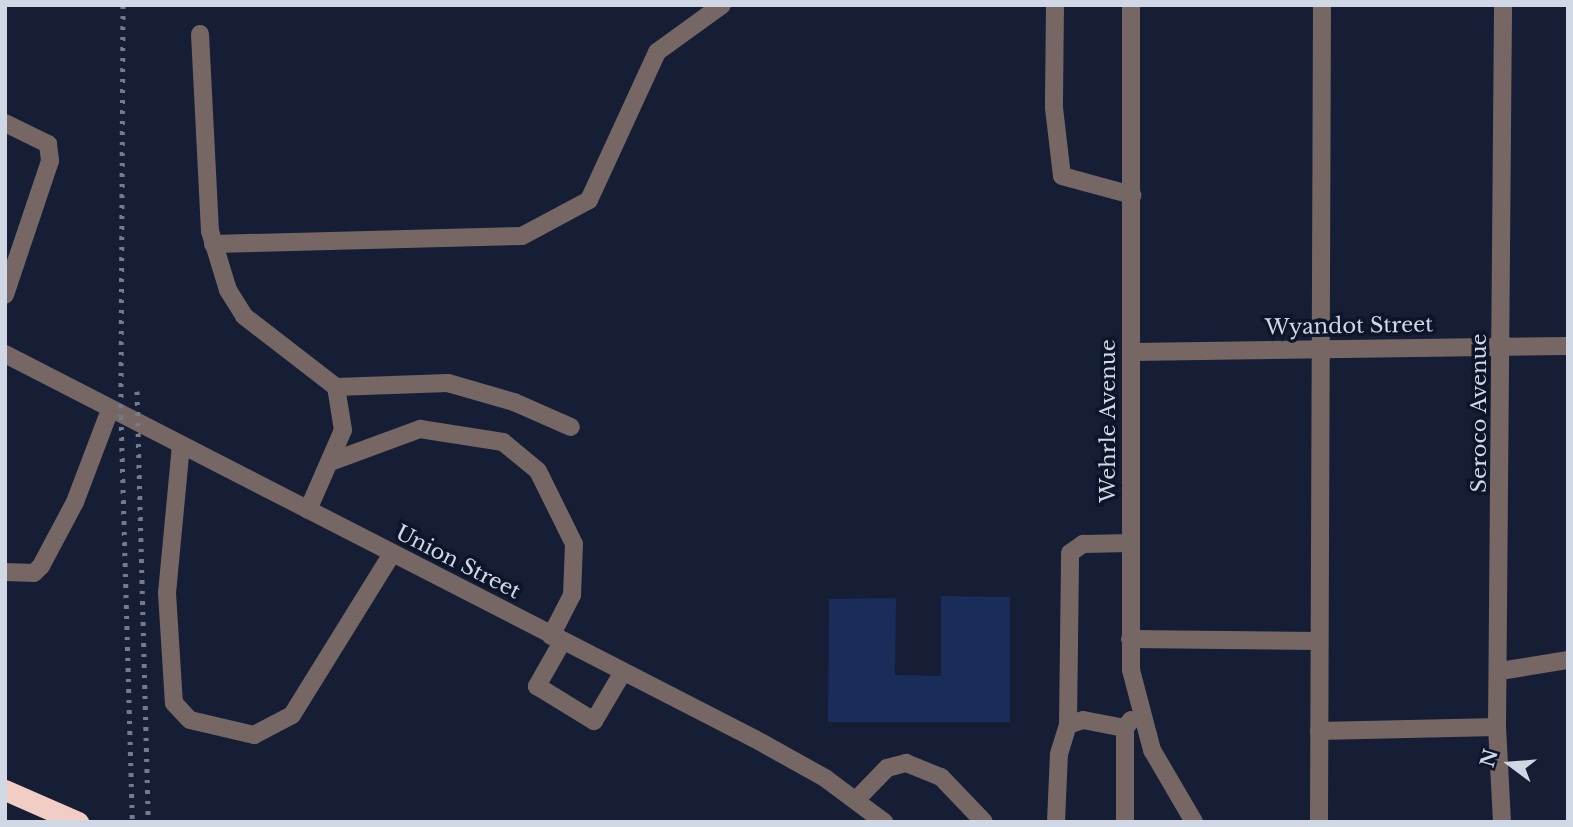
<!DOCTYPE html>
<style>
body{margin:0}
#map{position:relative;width:1573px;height:827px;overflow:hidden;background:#151e34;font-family:"Libre Baskerville",serif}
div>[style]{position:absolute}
.building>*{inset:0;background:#1a2d5a}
.minor>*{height:18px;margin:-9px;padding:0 9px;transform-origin:9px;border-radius:9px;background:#766764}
.highway>*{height:21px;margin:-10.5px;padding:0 10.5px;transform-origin:10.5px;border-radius:10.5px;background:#f2cdc6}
.rail>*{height:5px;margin-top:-2.5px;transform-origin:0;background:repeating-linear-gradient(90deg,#737b8d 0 3.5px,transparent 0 10.5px)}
span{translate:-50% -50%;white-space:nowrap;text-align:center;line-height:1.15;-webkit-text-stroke:7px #0c1529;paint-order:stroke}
.street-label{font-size:21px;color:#d0d7e5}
.frame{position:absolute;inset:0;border:7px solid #d0d7e5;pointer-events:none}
.north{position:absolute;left:1475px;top:729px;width:70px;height:70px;-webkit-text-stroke:5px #0c1529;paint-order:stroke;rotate:286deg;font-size:19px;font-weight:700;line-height:28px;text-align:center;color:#d0d7e5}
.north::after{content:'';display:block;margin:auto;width:24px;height:32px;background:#d0d7e5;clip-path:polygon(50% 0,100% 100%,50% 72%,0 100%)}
</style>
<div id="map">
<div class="building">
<i style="clip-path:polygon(941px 596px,1010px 597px,1010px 722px,828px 722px,829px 599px,896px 598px,895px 675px,941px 676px)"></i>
</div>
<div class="minor">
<i style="left:1055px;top:5px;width:103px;rotate:90.6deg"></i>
<i style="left:1054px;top:108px;width:68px;rotate:83.3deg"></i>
<i style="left:1062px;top:176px;width:73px;rotate:15.2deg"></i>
<i style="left:1131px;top:5px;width:665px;rotate:90deg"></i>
<i style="left:1131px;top:670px;width:83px;rotate:75.3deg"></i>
<i style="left:1152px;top:750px;width:83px;rotate:59.7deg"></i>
<i style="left:200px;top:34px;width:197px;rotate:87.1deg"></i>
<i style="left:210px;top:231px;width:62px;rotate:73deg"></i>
<i style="left:228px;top:290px;width:31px;rotate:58deg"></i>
<i style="left:244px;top:316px;width:116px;rotate:37.7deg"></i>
<i style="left:336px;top:387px;width:112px;rotate:-2deg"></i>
<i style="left:448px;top:383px;width:69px;rotate:16.1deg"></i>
<i style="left:514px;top:402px;width:62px;rotate:23.7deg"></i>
<i style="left:5px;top:123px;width:48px;rotate:26deg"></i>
<i style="left:48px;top:144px;width:17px;rotate:83deg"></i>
<i style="left:50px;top:161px;width:141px;rotate:108.6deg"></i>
<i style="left:213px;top:244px;width:309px;rotate:-1.5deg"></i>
<i style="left:522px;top:236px;width:76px;rotate:-28.2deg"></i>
<i style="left:589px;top:200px;width:163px;rotate:-65.3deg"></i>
<i style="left:657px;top:52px;width:80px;rotate:-35.9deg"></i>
<i style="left:1131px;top:352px;width:437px;rotate:-0.8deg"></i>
<i style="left:5px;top:354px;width:843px;rotate:27.17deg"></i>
<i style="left:755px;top:739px;width:80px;rotate:29.1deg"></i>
<i style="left:825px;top:778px;width:74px;rotate:36.7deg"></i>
<i style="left:181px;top:445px;width:149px;rotate:95.4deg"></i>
<i style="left:167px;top:593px;width:110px;rotate:86.4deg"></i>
<i style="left:174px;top:703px;width:23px;rotate:47deg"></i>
<i style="left:190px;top:720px;width:66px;rotate:13.2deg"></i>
<i style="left:254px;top:735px;width:43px;rotate:-27.8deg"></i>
<i style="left:292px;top:715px;width:190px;rotate:-58.2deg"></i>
<i style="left:333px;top:461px;width:93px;rotate:-20.2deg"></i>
<i style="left:420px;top:429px;width:84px;rotate:8.9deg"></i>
<i style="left:503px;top:442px;width:45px;rotate:39.6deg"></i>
<i style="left:538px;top:471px;width:81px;rotate:63.7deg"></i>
<i style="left:574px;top:544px;width:51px;rotate:92.2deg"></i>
<i style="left:572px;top:595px;width:46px;rotate:117.1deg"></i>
<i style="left:308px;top:510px;width:87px;rotate:-66.4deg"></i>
<i style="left:343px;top:430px;width:44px;rotate:-99.2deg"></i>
<i style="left:5px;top:572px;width:29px;rotate:2deg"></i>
<i style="left:34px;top:573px;width:10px;rotate:-45deg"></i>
<i style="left:41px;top:566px;width:72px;rotate:-62deg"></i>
<i style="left:75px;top:502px;width:98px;rotate:-69.2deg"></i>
<i style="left:1130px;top:639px;width:188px;rotate:0.6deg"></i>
<i style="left:562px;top:642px;width:51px;rotate:119.6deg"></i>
<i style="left:537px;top:686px;width:67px;rotate:31.6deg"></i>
<i style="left:594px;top:721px;width:57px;rotate:-59.4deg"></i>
<i style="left:1500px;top:671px;width:69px;rotate:-9.2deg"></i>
<i style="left:1068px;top:725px;width:172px;rotate:-89.3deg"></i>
<i style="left:1070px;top:553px;width:16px;rotate:-35deg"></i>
<i style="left:1083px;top:544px;width:48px;rotate:-1.2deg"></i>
<i style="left:1319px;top:731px;width:178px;rotate:-1.3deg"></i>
<i style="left:856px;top:800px;width:45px;rotate:-45.9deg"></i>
<i style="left:887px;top:768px;width:20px;rotate:-15deg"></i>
<i style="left:906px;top:763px;width:38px;rotate:22deg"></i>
<i style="left:941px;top:777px;width:62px;rotate:46.3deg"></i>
<i style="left:1056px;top:822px;width:68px;rotate:-87.5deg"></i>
<i style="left:1059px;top:754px;width:30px;rotate:-73deg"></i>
<i style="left:1068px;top:725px;width:16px;rotate:-18deg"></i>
<i style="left:1083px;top:720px;width:43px;rotate:10.8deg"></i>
<i style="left:1125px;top:822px;width:94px;rotate:-90deg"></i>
<i style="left:1125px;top:728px;width:10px;rotate:-53deg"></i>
<i style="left:1319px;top:822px;width:817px;rotate:-89.79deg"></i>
<i style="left:1502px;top:822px;width:95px;rotate:-93deg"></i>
<i style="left:1497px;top:727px;width:722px;rotate:-89.52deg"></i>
</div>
<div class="highway">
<i style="left:5px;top:790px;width:80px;rotate:23.7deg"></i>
</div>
<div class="rail">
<i style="left:123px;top:5px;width:411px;rotate:90.3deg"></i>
<i style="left:121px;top:416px;width:406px;rotate:88.4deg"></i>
<i style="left:137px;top:391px;width:431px;rotate:88.5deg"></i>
</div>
<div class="street-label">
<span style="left:1349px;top:326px;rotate:-1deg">Wyandot Street</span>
<span style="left:1479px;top:413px;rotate:-90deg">Seroco Avenue</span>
<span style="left:1108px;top:421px;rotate:-90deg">Wehrle Avenue</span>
<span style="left:458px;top:562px;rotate:27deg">Union Street</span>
</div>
<div class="frame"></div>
<div class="north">N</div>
</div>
